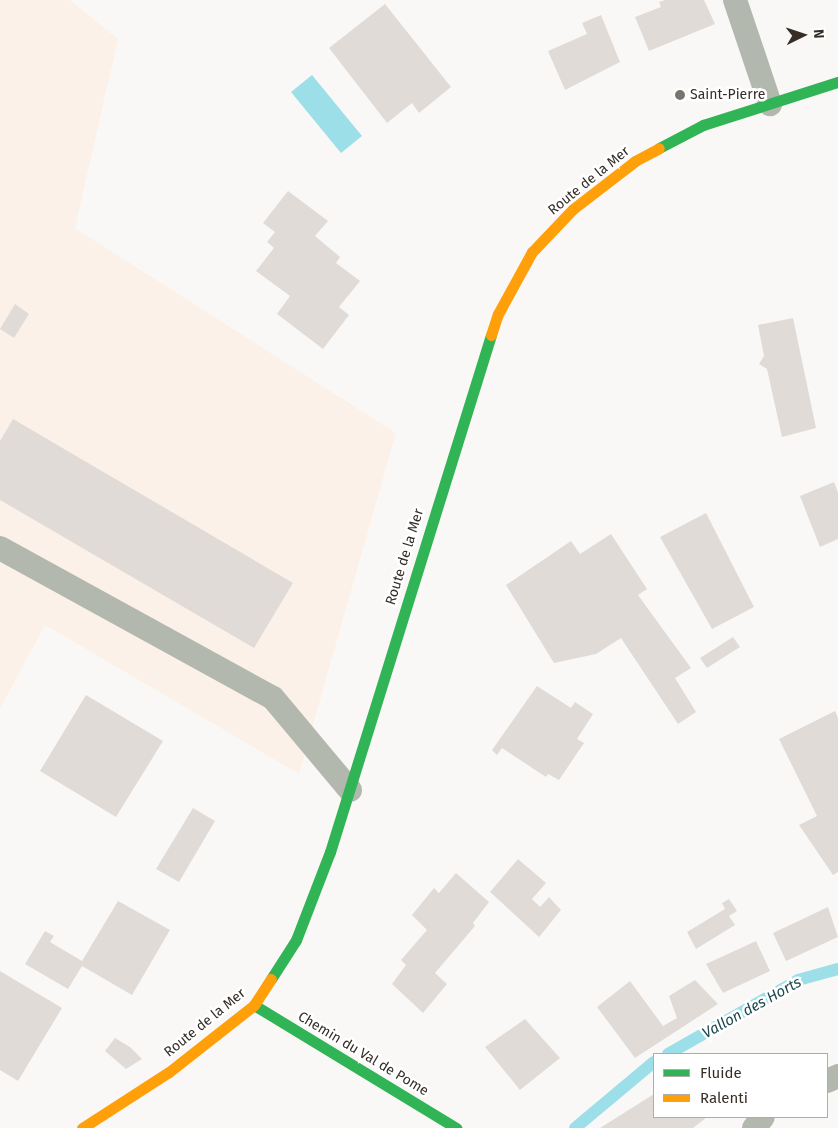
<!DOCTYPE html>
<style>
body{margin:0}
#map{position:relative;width:838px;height:1128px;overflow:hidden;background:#faf8f6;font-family:"Fira Sans",sans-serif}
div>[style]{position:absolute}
.built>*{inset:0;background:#fbf1e8}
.water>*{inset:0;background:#9cdfe9}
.stream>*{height:12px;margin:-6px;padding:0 6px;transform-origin:6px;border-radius:6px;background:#9cdfe9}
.building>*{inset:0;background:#e0dbd7}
.lane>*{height:24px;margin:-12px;padding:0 12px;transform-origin:12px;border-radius:12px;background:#b2b8ad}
.fast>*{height:11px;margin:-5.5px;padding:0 5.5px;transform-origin:5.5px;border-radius:5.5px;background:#30b455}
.slow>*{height:11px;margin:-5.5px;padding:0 5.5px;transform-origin:5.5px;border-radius:5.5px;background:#ff9f0a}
.dots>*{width:14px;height:14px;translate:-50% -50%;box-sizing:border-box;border:2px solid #fff;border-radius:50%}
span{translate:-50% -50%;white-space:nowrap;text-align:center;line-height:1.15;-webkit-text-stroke:5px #fff;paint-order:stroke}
.poi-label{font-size:14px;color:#352d26}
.left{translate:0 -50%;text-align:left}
.street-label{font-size:14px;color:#352d26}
.water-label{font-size:15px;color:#1b474e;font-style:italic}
.legend{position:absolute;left:653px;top:1053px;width:175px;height:65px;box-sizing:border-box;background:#fff;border:1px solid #aeaba8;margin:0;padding:6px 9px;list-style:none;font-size:15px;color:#352d26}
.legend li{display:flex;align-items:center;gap:10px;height:25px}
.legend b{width:25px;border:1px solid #aeaba8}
.north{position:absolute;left:778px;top:10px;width:50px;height:50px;-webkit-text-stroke:4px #fff;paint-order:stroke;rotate:86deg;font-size:14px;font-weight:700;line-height:20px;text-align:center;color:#352d26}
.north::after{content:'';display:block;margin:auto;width:18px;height:22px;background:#352d26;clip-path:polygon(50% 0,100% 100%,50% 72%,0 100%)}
</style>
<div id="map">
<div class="built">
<i style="clip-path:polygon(0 0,70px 0,118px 39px,75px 228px,396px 433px,299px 774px,45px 625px,0 709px)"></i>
</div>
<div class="water">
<i style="clip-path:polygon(312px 75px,362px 136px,341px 153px,291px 92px)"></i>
</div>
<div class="stream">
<i style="left:668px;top:1054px;width:150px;rotate:-29.6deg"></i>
<i style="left:798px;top:980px;width:41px;rotate:-15.4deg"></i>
<i style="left:575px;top:1128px;width:103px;rotate:-39.9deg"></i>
</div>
<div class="building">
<i style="clip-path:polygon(665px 0,704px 0,715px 24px,649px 51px,635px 17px,661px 7px,659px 2px)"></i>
<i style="clip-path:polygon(385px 4px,451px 87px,419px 113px,412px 103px,387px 123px,329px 48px)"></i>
<i style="clip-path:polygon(601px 15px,620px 62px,565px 90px,548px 51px,587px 34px,582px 23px)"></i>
<i style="clip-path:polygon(288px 191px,328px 221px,315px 236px,340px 257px,336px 263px,360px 281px,339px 307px,349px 315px,323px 349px,277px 314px,290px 296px,256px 271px,274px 248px,267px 242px,275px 232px,263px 223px)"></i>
<i style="clip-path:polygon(15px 304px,29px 314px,14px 338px,0 329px)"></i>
<i style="clip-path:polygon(793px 318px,816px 428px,782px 437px,767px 369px,759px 364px,764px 356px,758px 325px)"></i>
<i style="clip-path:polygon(13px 419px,293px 583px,254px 648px,0 500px,0 441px)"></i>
<i style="clip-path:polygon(834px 482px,838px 493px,838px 539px,820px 547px,800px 496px)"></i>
<i style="clip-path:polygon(706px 513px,754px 607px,712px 629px,660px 537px)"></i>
<i style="clip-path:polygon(611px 534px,647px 589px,638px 595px,691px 668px,675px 678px,696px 712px,678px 724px,621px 638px,596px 654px,554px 663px,506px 585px,571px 541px,580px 554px)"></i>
<i style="clip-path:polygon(733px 637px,740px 647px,707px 668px,700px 658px)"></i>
<i style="clip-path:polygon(537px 686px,571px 708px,575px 702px,593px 714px,577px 739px,584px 743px,559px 780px,548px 774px,546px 777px,502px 748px,497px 755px,492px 750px)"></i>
<i style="clip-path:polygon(86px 695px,163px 741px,116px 817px,40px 771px)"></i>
<i style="clip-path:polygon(835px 711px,838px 718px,838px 872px,833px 875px,799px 825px,817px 816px,779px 739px)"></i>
<i style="clip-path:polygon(193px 808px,215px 821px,179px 882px,156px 869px)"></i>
<i style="clip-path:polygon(518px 859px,546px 883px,532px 899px,540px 907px,549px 897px,561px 910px,539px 937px,490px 892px)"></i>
<i style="clip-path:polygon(456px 873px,489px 902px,473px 923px,475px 926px,435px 973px,447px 984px,423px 1013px,392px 984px,406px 965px,401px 960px,427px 930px,412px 915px,434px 888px,439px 893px)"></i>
<i style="clip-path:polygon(729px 899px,737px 911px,729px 916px,735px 925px,696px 949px,687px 932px,725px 909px,722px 903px)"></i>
<i style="clip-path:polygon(118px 901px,170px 930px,132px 995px,82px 966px,68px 989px,25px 964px,45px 931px,54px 936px,50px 942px,82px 961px)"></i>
<i style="clip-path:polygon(828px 907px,838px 937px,786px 961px,773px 933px)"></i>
<i style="clip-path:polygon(756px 941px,770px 971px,723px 993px,706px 964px)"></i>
<i style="clip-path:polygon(0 971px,62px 1008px,18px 1081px,0 1070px)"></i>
<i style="clip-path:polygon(695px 980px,718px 1004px,635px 1058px,597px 1007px,630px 981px,663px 1026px,677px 1018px,669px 996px)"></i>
<i style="clip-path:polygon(525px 1019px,560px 1058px,520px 1090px,485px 1047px)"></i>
<i style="clip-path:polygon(115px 1038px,130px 1047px,142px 1059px,126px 1069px,105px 1051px)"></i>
<i style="clip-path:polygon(654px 1094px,654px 1117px,707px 1117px,693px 1128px,600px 1128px)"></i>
</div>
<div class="lane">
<i style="left:735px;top:0;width:110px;rotate:71.4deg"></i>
<i style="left:0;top:548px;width:311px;rotate:28.8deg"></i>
<i style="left:273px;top:698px;width:120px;rotate:50.1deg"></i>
<i style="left:827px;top:1081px;width:12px;rotate:-24deg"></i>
<i style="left:754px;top:1128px;width:14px;rotate:-51deg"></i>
</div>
<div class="fast">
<i style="left:659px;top:148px;width:50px;rotate:-27.6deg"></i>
<i style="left:703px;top:125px;width:142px;rotate:-17.7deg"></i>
<i style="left:271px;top:979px;width:46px;rotate:-57.3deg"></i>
<i style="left:296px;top:940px;width:94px;rotate:-68.9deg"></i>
<i style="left:330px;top:852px;width:541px;rotate:-72.7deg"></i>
<i style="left:254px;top:1005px;width:237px;rotate:31.3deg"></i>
</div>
<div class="slow">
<i style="left:491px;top:335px;width:22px;rotate:-72deg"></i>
<i style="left:498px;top:314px;width:71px;rotate:-61.3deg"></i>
<i style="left:532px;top:252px;width:59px;rotate:-46.4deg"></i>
<i style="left:573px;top:209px;width:78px;rotate:-37.7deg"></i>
<i style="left:635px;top:161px;width:27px;rotate:-28deg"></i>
<i style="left:82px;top:1128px;width:103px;rotate:-32.8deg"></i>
<i style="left:169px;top:1072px;width:108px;rotate:-38.2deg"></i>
<i style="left:254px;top:1005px;width:31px;rotate:-57deg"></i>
</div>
<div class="dots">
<i style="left:680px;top:95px;background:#7a746f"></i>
</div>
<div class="poi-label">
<span class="left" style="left:690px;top:95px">Saint-Pierre</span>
</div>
<div class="street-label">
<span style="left:589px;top:181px;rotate:-39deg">Route de la Mer</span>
<span style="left:405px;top:557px;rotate:-73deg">Route de la Mer</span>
<span style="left:205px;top:1023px;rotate:-39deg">Route de la Mer</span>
<span style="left:363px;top:1054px;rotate:31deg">Chemin du Val de Pome</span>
</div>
<div class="water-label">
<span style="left:752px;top:1008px;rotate:-29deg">Vallon des Horts</span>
</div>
<ul class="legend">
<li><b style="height:6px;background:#30b455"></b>Fluide</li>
<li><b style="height:6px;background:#ff9f0a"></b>Ralenti</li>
</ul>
<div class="north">N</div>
</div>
